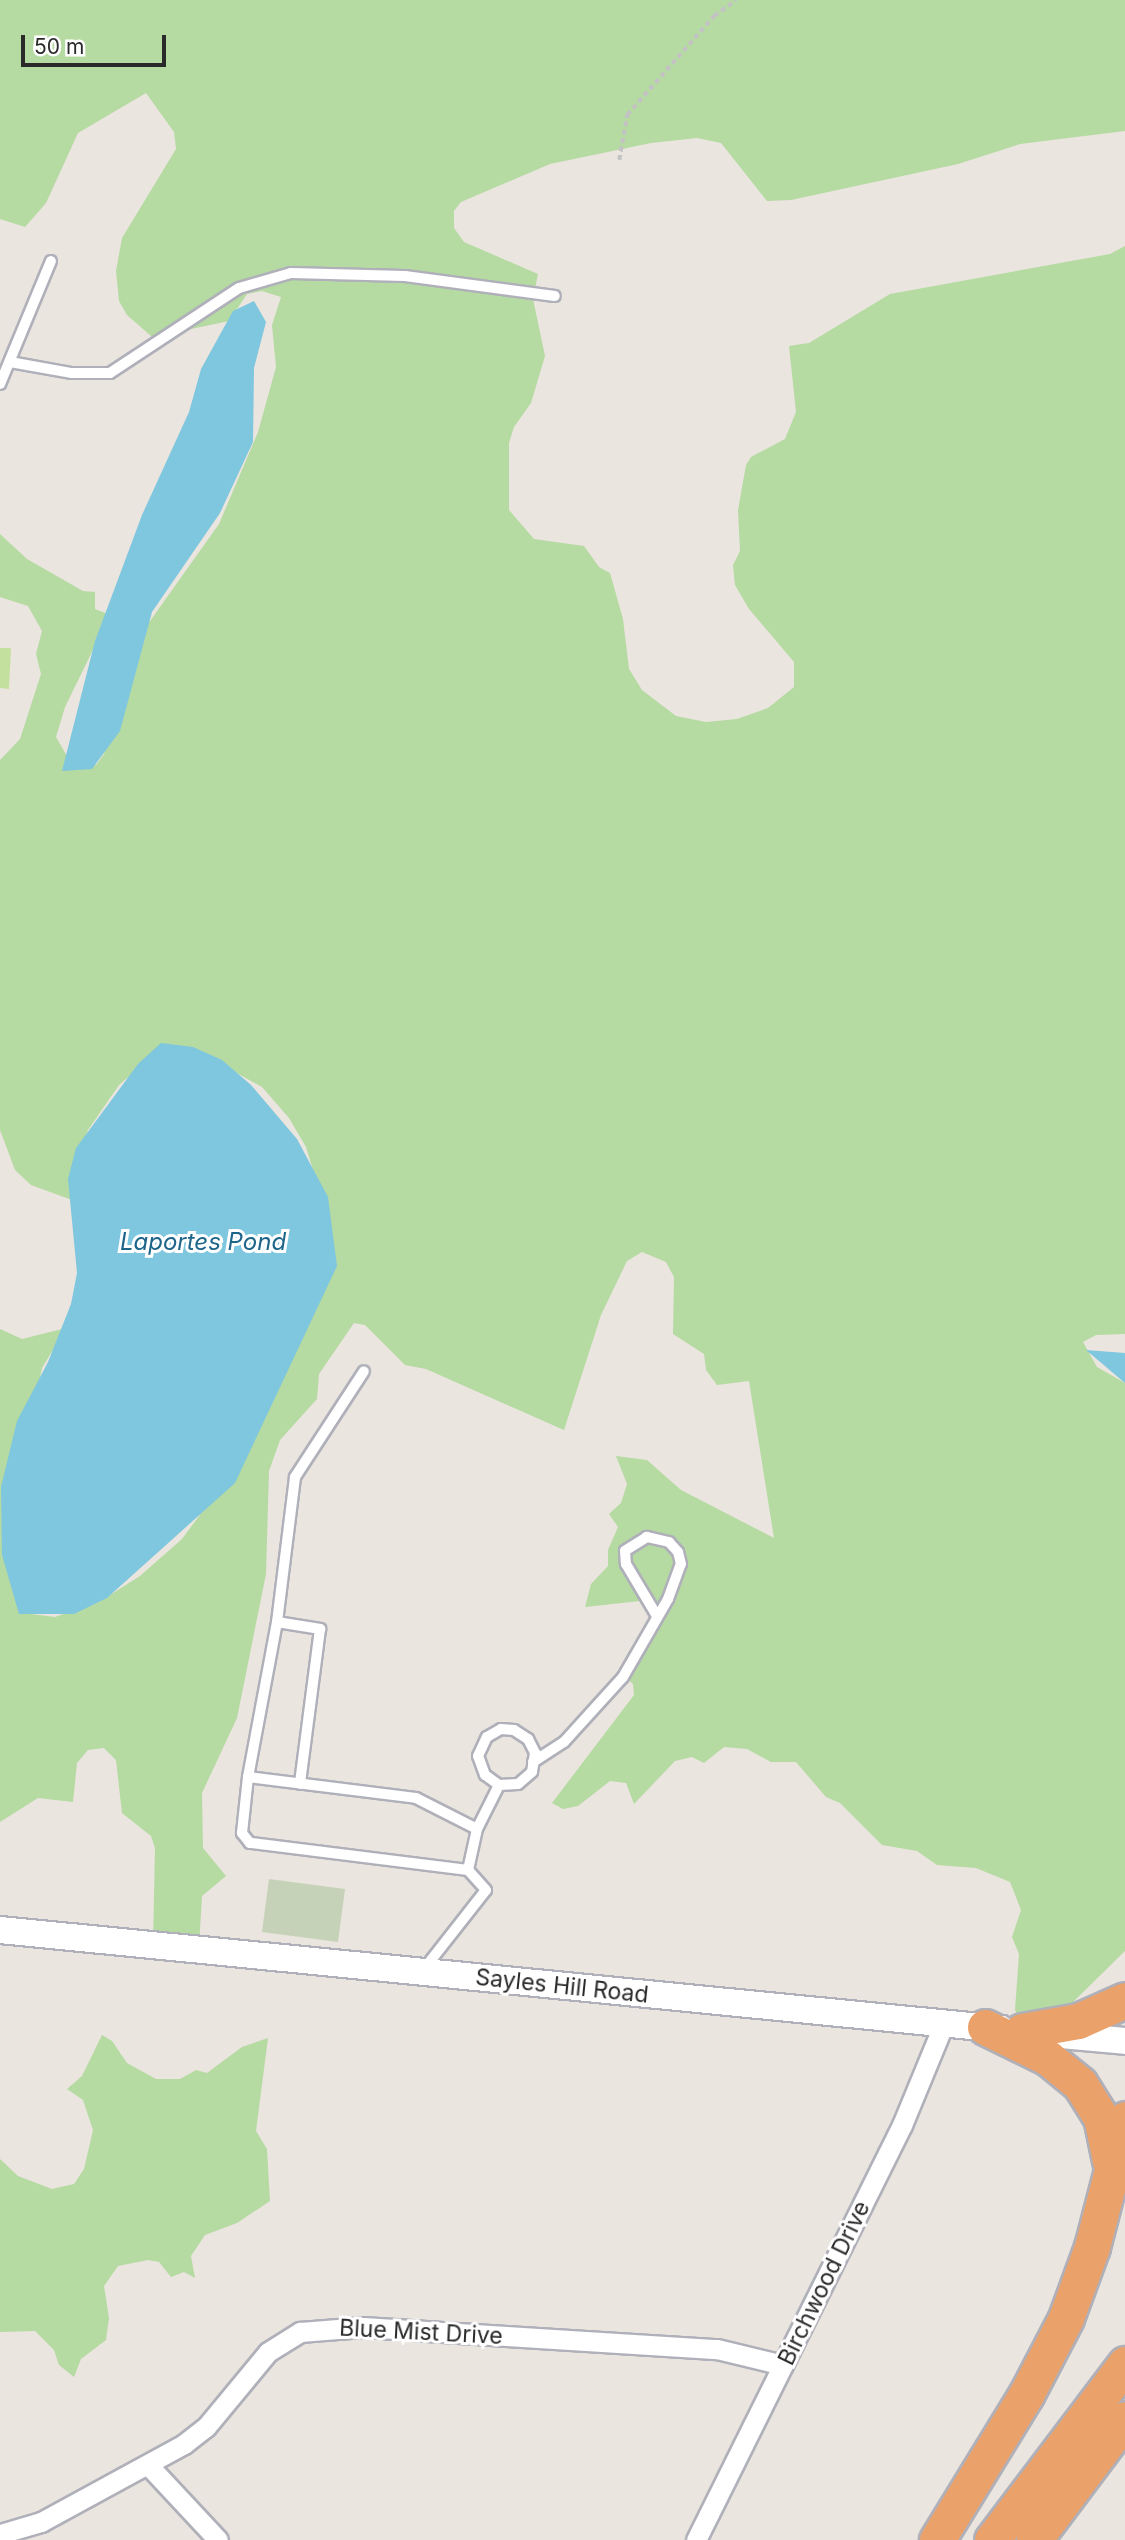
<!DOCTYPE html>
<style>
body{margin:0}
#map{position:relative;width:1125px;height:2540px;overflow:hidden;background:#eae5de;font-family:Inter,sans-serif}
div>[style]{position:absolute}
.green>*{inset:0;background:#b5daa2}
.cemetery>*{inset:0;background:#c5d2b8}
.pitch>*{inset:0;background:#c4e09f}
.water>*{inset:0;background:#7fc6df}
.path>*{height:3.5px;margin-top:-1.75px;transform-origin:0;background:repeating-linear-gradient(90deg,#c3c3c3 0 5px,transparent 0 8.5px)}
.roads{filter:drop-shadow(2px 0 #afb0b9) drop-shadow(-2px 0 #afb0b9) drop-shadow(0 2px #afb0b9) drop-shadow(0 -2px #afb0b9)}
.service>*{height:10px;margin:-5px;padding:0 5px;transform-origin:5px;border-radius:5px;background:#fff}
.minor>*{height:19px;margin:-9.5px;padding:0 9.5px;transform-origin:9.5px;border-radius:9.5px;background:#fff}
.secondary>*{height:26px;margin:-13px;padding:0 13px;transform-origin:13px;border-radius:13px;background:#fff}
.motorway>*{height:35px;margin:-17.5px;padding:0 17.5px;transform-origin:17.5px;border-radius:17.5px;background:#eaa16a}
span{translate:-50% -50%;white-space:nowrap;text-align:center;line-height:1.15;-webkit-text-stroke:6px #fff;paint-order:stroke}
.street-label{font-size:23px;color:#2a2a2a}
.water-label{font-size:24px;color:#1e658a;font-style:italic}
.scale{position:absolute;left:21px;top:35px;width:145px;height:32px;box-sizing:border-box;border:4px solid #2a2a2a;border-top:0;padding-left:9px;font-size:21px;line-height:24px;white-space:nowrap;color:#2a2a2a;-webkit-text-stroke:5px #fff;paint-order:stroke}
</style>
<div id="map">
<div class="green">
<i style="clip-path:polygon(0 0,1125px 0,1125px 131px,1020px 144px,958px 164px,791px 200px,767px 201px,721px 143px,697px 138px,651px 143px,550px 164px,461px 202px,454px 211px,454px 228px,464px 242px,538px 274px,533px 299px,545px 356px,531px 403px,514px 427px,509px 443px,509px 510px,534px 539px,584px 546px,599px 567px,610px 573px,623px 619px,629px 669px,642px 690px,676px 716px,706px 722px,737px 719px,768px 708px,794px 687px,794px 662px,749px 609px,735px 585px,733px 565px,740px 551px,738px 510px,746px 465px,751px 457px,785px 439px,796px 412px,789px 346px,809px 343px,890px 294px,1110px 254px,1125px 246px,1125px 1334px,1096px 1335px,1083px 1342px,1097px 1367px,1125px 1383px,1125px 1951px,1069px 2006px,1066px 2016px,1017px 2014px,1015px 2010px,1019px 1954px,1012px 1937px,1021px 1910px,1010px 1882px,976px 1868px,937px 1865px,917px 1851px,882px 1845px,840px 1803px,826px 1797px,796px 1762px,771px 1762px,747px 1749px,724px 1747px,704px 1763px,692px 1757px,675px 1761px,634px 1804px,626px 1783px,610px 1781px,578px 1806px,563px 1809px,552px 1803px,634px 1695px,633px 1684px,621px 1672px,633px 1658px,654px 1614px,640px 1601px,585px 1607px,591px 1584px,608px 1566px,608px 1550px,618px 1527px,609px 1514px,621px 1503px,627px 1484px,616px 1456px,647px 1460px,681px 1490px,774px 1538px,749px 1381px,717px 1385px,706px 1370px,704px 1354px,673px 1334px,674px 1277px,666px 1262px,642px 1252px,627px 1261px,601px 1315px,564px 1430px,426px 1369px,405px 1365px,365px 1325px,354px 1323px,319px 1374px,317px 1399px,280px 1440px,269px 1471px,266px 1574px,237px 1718px,202px 1793px,203px 1848px,226px 1876px,202px 1896px,199px 1946px,153px 1942px,155px 1848px,151px 1836px,122px 1813px,116px 1760px,104px 1748px,88px 1750px,77px 1763px,73px 1802px,38px 1798px,0 1822px,0 1329px,22px 1339px,66px 1328px,42px 1368px,24px 1456px,21px 1604px,31px 1614px,55px 1617px,99px 1602px,140px 1576px,182px 1539px,239px 1462px,325px 1209px,306px 1147px,289px 1118px,262px 1087px,235px 1072px,147px 1061px,119px 1085px,88px 1130px,75px 1164px,72px 1200px,31px 1185px,15px 1170px,0 1130px,0 760px,20px 739px,41px 674px,36px 654px,42px 631px,28px 606px,0 597px,0 534px,27px 559px,83px 591px,95px 592px,95px 609px,110px 615px,65px 707px,56px 737px,71px 763px,96px 765px,104px 754px,116px 716px,123px 659px,219px 524px,258px 432px,276px 367px,272px 325px,281px 297px,262px 291px,247px 294px,229px 321px,191px 329px,159px 343px,127px 315px,119px 301px,116px 271px,122px 238px,176px 149px,174px 132px,146px 93px,78px 133px,46px 203px,25px 227px,0 219px)"></i>
<i style="clip-path:polygon(102px 2035px,112px 2041px,127px 2063px,156px 2079px,180px 2079px,196px 2070px,207px 2073px,242px 2047px,268px 2038px,256px 2131px,267px 2149px,270px 2201px,237px 2223px,205px 2235px,191px 2256px,195px 2278px,184px 2272px,171px 2277px,159px 2262px,148px 2260px,118px 2266px,104px 2286px,109px 2318px,106px 2340px,81px 2359px,74px 2377px,59px 2365px,54px 2350px,35px 2331px,0 2332px,0 2159px,18px 2176px,52px 2189px,74px 2184px,84px 2169px,93px 2130px,83px 2100px,67px 2089px,82px 2076px)"></i>
</div>
<div class="cemetery">
<i style="clip-path:polygon(269px 1879px,345px 1889px,338px 1942px,262px 1932px)"></i>
</div>
<div class="pitch">
<i style="clip-path:polygon(0 648px,11px 648px,9px 689px,0 688px)"></i>
</div>
<div class="water">
<i style="clip-path:polygon(254px 301px,266px 322px,254px 368px,253px 442px,220px 513px,152px 612px,120px 731px,92px 769px,62px 771px,95px 641px,142px 515px,189px 412px,201px 369px,233px 311px)"></i>
<i style="clip-path:polygon(161px 1043px,193px 1047px,222px 1060px,251px 1085px,297px 1139px,328px 1197px,337px 1266px,235px 1483px,107px 1598px,74px 1614px,19px 1614px,2px 1555px,1px 1487px,17px 1421px,48px 1362px,71px 1304px,77px 1273px,68px 1179px,76px 1148px,138px 1064px)"></i>
<i style="clip-path:polygon(1086px 1350px,1125px 1353px,1125px 1383px)"></i>
</div>
<div class="path">
<i style="left:619px;top:160px;width:46px;rotate:-79.9deg"></i>
<i style="left:627px;top:115px;width:132px;rotate:-48.7deg"></i>
<i style="left:714px;top:16px;width:27px;rotate:-36deg"></i>
</div>
<div class="roads">
<div class="service">
<i style="left:10px;top:362px;width:63px;rotate:10.1deg"></i>
<i style="left:72px;top:373px;width:38px"></i>
<i style="left:110px;top:373px;width:154px;rotate:-33.4deg"></i>
<i style="left:239px;top:288px;width:54px;rotate:-16.1deg"></i>
<i style="left:291px;top:273px;width:114px;rotate:1.5deg"></i>
<i style="left:405px;top:276px;width:151px;rotate:7.6deg"></i>
<i style="left:0;top:384px;width:133px;rotate:-67.5deg"></i>
<i style="left:277px;top:1622px;width:146px;rotate:-82.9deg"></i>
<i style="left:295px;top:1477px;width:126px;rotate:-56.9deg"></i>
<i style="left:533px;top:1762px;width:37px;rotate:-33deg"></i>
<i style="left:564px;top:1742px;width:88px;rotate:-47.8deg"></i>
<i style="left:623px;top:1677px;width:90px;rotate:-60deg"></i>
<i style="left:668px;top:1599px;width:37px;rotate:-70deg"></i>
<i style="left:681px;top:1564px;width:12px;rotate:-104deg"></i>
<i style="left:678px;top:1552px;width:13px;rotate:-132deg"></i>
<i style="left:669px;top:1542px;width:23px;rotate:-167deg"></i>
<i style="left:647px;top:1537px;width:26px;rotate:148deg"></i>
<i style="left:625px;top:1551px;width:13px;rotate:86deg"></i>
<i style="left:626px;top:1564px;width:61px;rotate:59.2deg"></i>
<i style="left:248px;top:1777px;width:158px;rotate:-79.4deg"></i>
<i style="left:277px;top:1622px;width:44px;rotate:9.2deg"></i>
<i style="left:320px;top:1629px;width:156px;rotate:97.4deg"></i>
<i style="left:468px;top:1870px;width:42px;rotate:-77.6deg"></i>
<i style="left:477px;top:1829px;width:49px;rotate:-63.4deg"></i>
<i style="left:499px;top:1785px;width:17px;rotate:-144deg"></i>
<i style="left:485px;top:1775px;width:20px;rotate:-110deg"></i>
<i style="left:478px;top:1756px;width:21px;rotate:-65deg"></i>
<i style="left:487px;top:1737px;width:16px;rotate:-30deg"></i>
<i style="left:501px;top:1729px;width:13px;rotate:4deg"></i>
<i style="left:514px;top:1730px;width:17px;rotate:33deg"></i>
<i style="left:528px;top:1739px;width:16px;rotate:63deg"></i>
<i style="left:535px;top:1753px;width:19px;rotate:99deg"></i>
<i style="left:532px;top:1772px;width:18px;rotate:139deg"></i>
<i style="left:518px;top:1784px;width:19px;rotate:177deg"></i>
<i style="left:424px;top:1969px;width:100px;rotate:-51.9deg"></i>
<i style="left:486px;top:1890px;width:27px;rotate:-132deg"></i>
<i style="left:468px;top:1870px;width:220px;rotate:-172.9deg"></i>
<i style="left:250px;top:1843px;width:13px;rotate:-129deg"></i>
<i style="left:242px;top:1833px;width:56px;rotate:-83.9deg"></i>
<i style="left:248px;top:1777px;width:169px;rotate:7.1deg"></i>
<i style="left:416px;top:1798px;width:68px;rotate:26.9deg"></i>
</div>
<div class="minor">
<i style="left:149px;top:2466px;width:101px;rotate:47deg"></i>
<i style="left:0;top:2534px;width:43px;rotate:-16.3deg"></i>
<i style="left:41px;top:2522px;width:163px;rotate:-28.6deg"></i>
<i style="left:184px;top:2444px;width:28px;rotate:-38deg"></i>
<i style="left:206px;top:2427px;width:97px;rotate:-50.4deg"></i>
<i style="left:268px;top:2352px;width:38px;rotate:-32deg"></i>
<i style="left:300px;top:2332px;width:63px;rotate:-4.5deg"></i>
<i style="left:363px;top:2327px;width:355px;rotate:3.6deg"></i>
<i style="left:717px;top:2349px;width:68px;rotate:13.6deg"></i>
<i style="left:696px;top:2540px;width:463px;rotate:-63.6deg"></i>
<i style="left:902px;top:2125px;width:110px;rotate:-67.6deg"></i>
</div>
<div class="secondary">
<i style="left:0;top:1930px;width:1006px;rotate:5.65deg"></i>
<i style="left:1050px;top:2034px;width:75px;rotate:5.3deg"></i>
</div>
<div class="motorway">
<i style="left:985px;top:2027px;width:70px;rotate:26.2deg"></i>
<i style="left:1048px;top:2058px;width:41px;rotate:39.1deg"></i>
<i style="left:1080px;top:2084px;width:39px;rotate:58deg"></i>
<i style="left:1101px;top:2117px;width:45px;rotate:78.4deg"></i>
<i style="left:1022px;top:2031px;width:57px;rotate:-10.1deg"></i>
<i style="left:1078px;top:2021px;width:51px;rotate:-24.1deg"></i>
<i style="left:937px;top:2540px;width:170px;rotate:-58.5deg"></i>
<i style="left:1026px;top:2395px;width:87px;rotate:-62.5deg"></i>
<i style="left:1066px;top:2318px;width:76px;rotate:-69.9deg"></i>
<i style="left:1092px;top:2247px;width:132px;rotate:-75.5deg"></i>
<i style="left:992px;top:2540px;width:221px;rotate:-52.9deg"></i>
<i style="left:1034px;top:2540px;width:151px;rotate:-53.1deg"></i>
</div>
</div>
<div class="street-label">
<span style="left:562px;top:1986px;rotate:6deg">Sayles Hill Road</span>
<span style="left:824px;top:2283px;rotate:-64deg">Birchwood Drive</span>
<span style="left:421px;top:2332px;rotate:3deg">Blue Mist Drive</span>
</div>
<div class="water-label">
<span style="left:203px;top:1242px">Laportes Pond</span>
</div>
<div class="scale">50 m</div>
</div>
